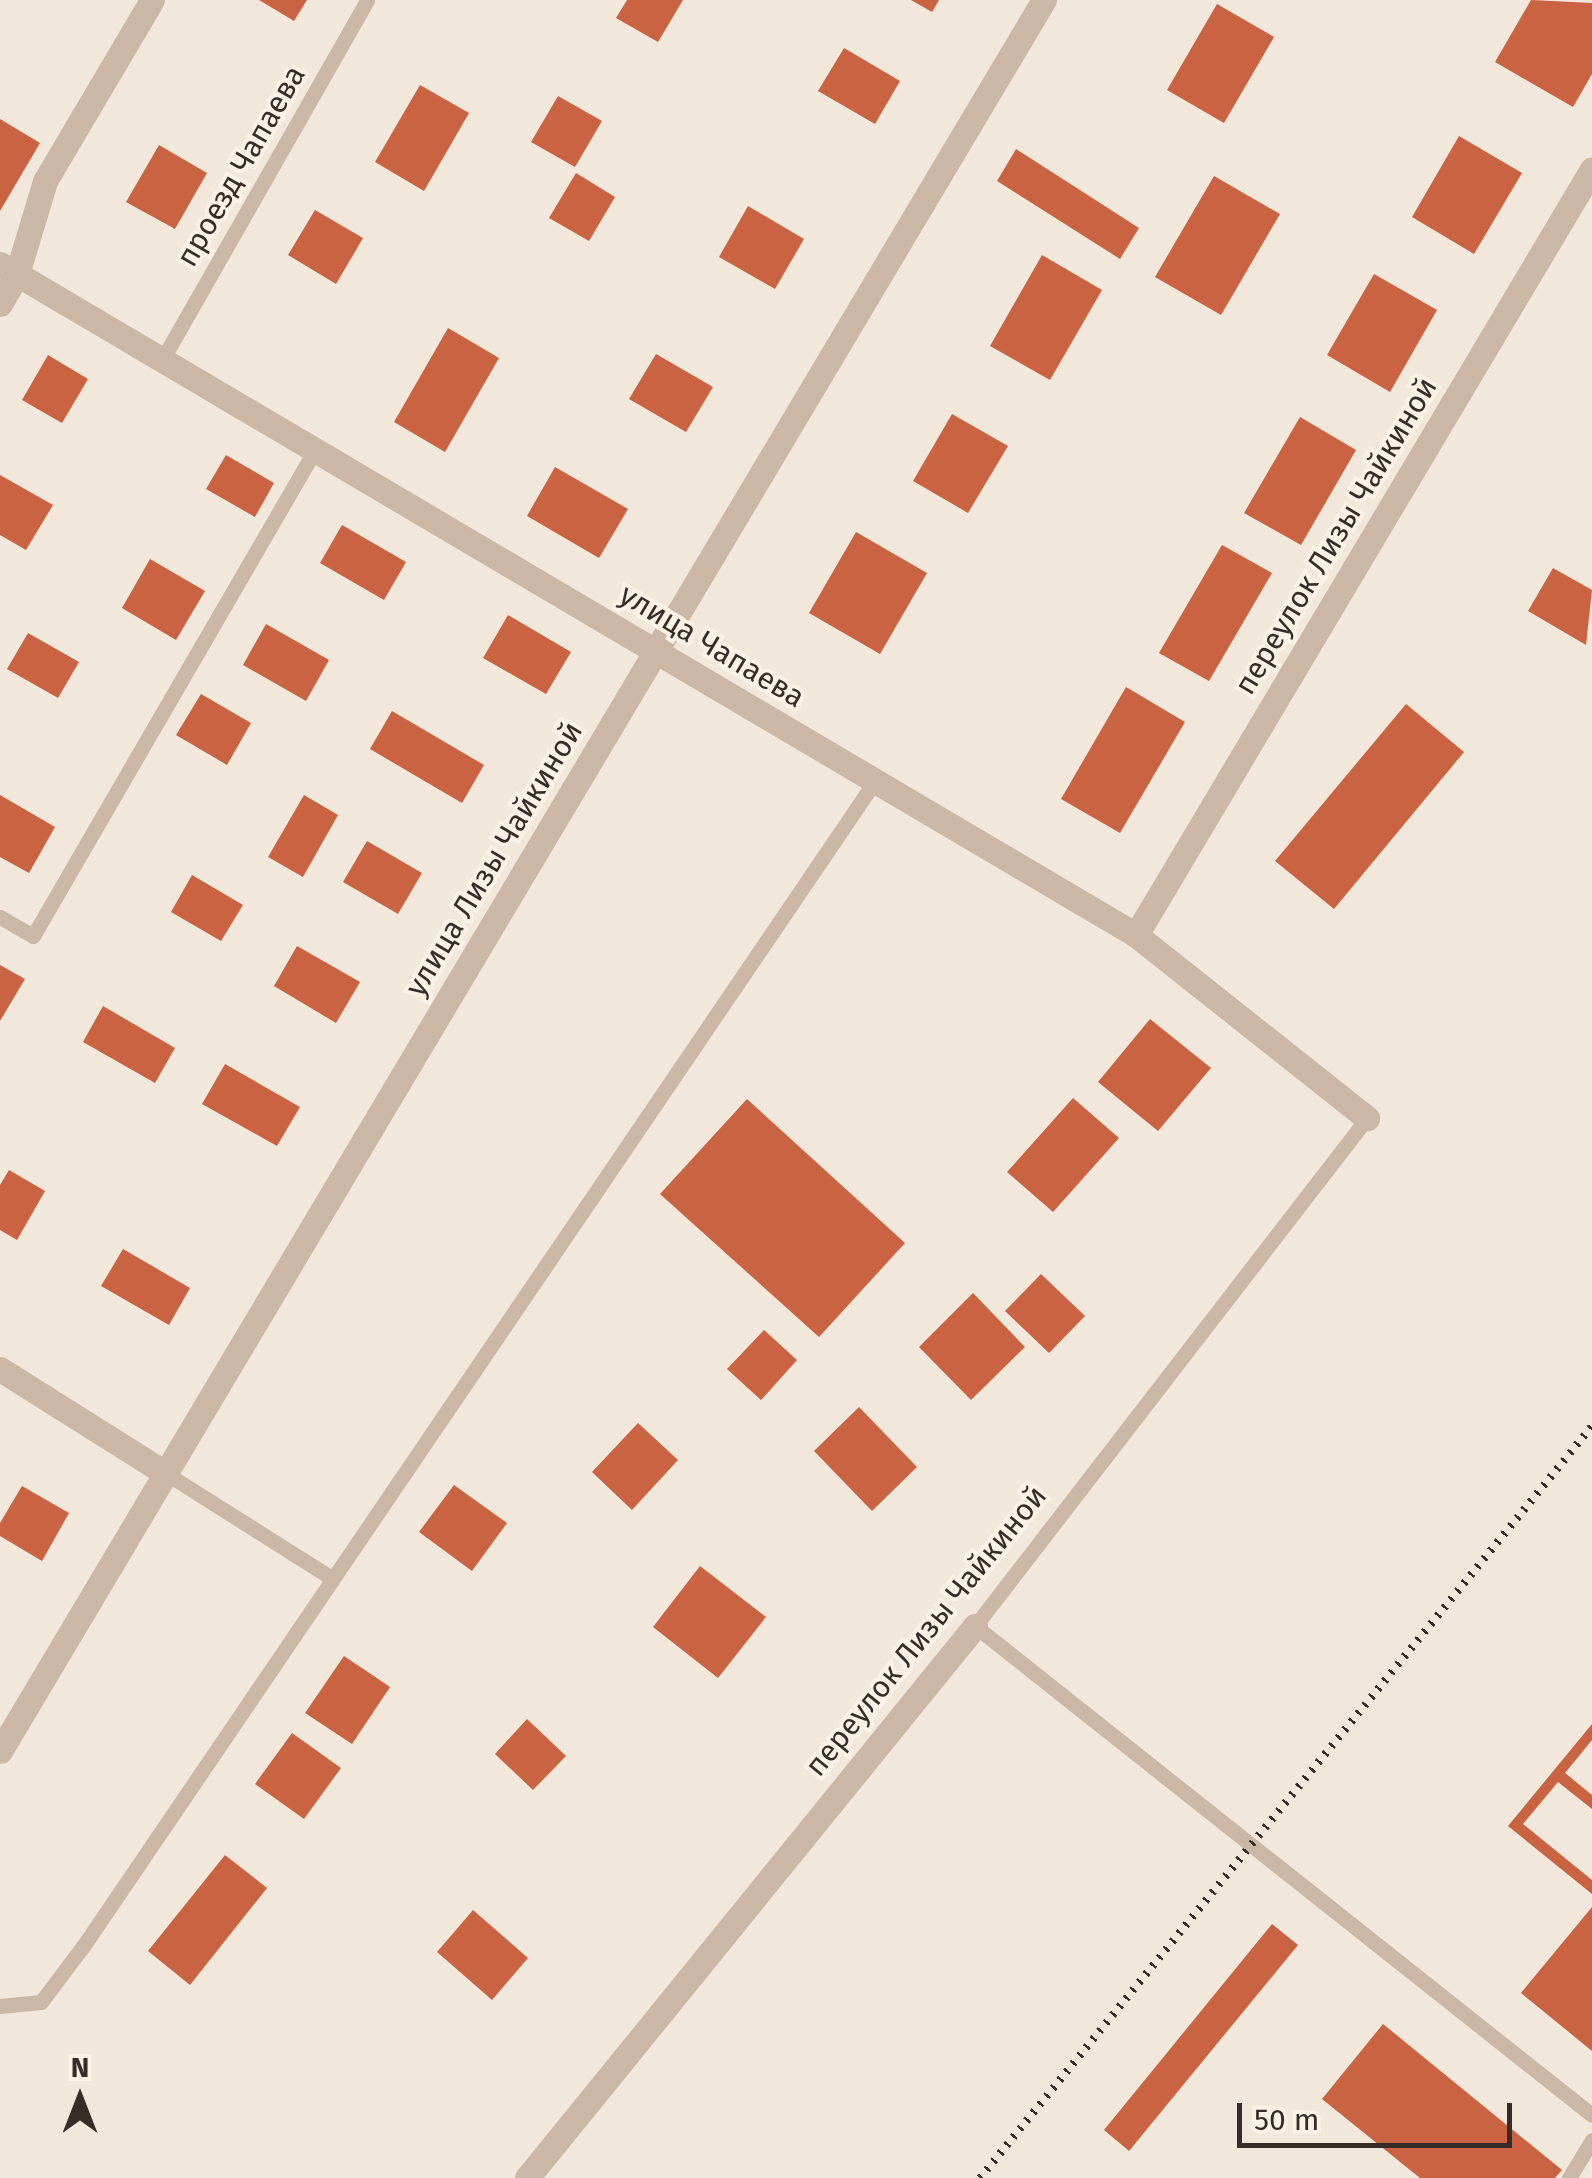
<!DOCTYPE html>
<meta charset="utf-8">
<style>
body{margin:0}
#map{position:relative;width:1592px;height:2178px;overflow:hidden;background:#f2e7db;font-family:"Fira Sans",sans-serif}
div>[style]{position:absolute}
.building>*{inset:0;background:#ca6341}
.service>*{height:15px;margin:-7.5px;padding:0 7.5px;transform-origin:7.5px;border-radius:7.5px;background:#cbb7a6}
.minor>*{height:25px;margin:-12.5px;padding:0 12.5px;transform-origin:12.5px;border-radius:12.5px;background:#cbb7a6}
.rail>*{height:8px;margin-top:-4px;transform-origin:0;background:repeating-linear-gradient(90deg,#372c27 0 2.5px,transparent 0 10.5px)}
span{translate:-50% -50%;white-space:nowrap;text-align:center;line-height:1.15;-webkit-text-stroke:8px #faf1e7;paint-order:stroke}
.street-label{font-size:30px;color:#372c27}
.north{position:absolute;left:30px;top:2048px;width:100px;height:100px;-webkit-text-stroke:8px #faf1e7;paint-order:stroke;rotate:0deg;font-size:28px;font-weight:700;line-height:40px;text-align:center;color:#372c27}
.north::after{content:'';display:block;margin:auto;width:35px;height:45px;background:#372c27;clip-path:polygon(50% 0,100% 100%,50% 72%,0 100%)}
.scale{position:absolute;left:1237px;top:2103px;width:275px;height:45px;box-sizing:border-box;border:5px solid #372c27;border-top:0;padding-left:12px;font-size:30px;line-height:35px;white-space:nowrap;color:#372c27;-webkit-text-stroke:8px #faf1e7;paint-order:stroke}
</style>
<div id="map">
<div class="building">
<i style="clip-path:polygon(259px 0,307px 0,294px 21px)"></i>
<i style="clip-path:polygon(627px 0,683px 0,658px 42px,616px 18px)"></i>
<i style="clip-path:polygon(911px 0,939px 0,932px 12px)"></i>
<i style="clip-path:polygon(1531px 0,1592px 3px,1592px 74px,1573px 107px,1495px 62px)"></i>
<i style="clip-path:polygon(1217px 4px,1274px 37px,1224px 123px,1167px 90px)"></i>
<i style="clip-path:polygon(844px 48px,900px 81px,875px 124px,818px 91px)"></i>
<i style="clip-path:polygon(420px 85px,469px 113px,424px 191px,375px 162px)"></i>
<i style="clip-path:polygon(558px 96px,602px 121px,575px 167px,531px 142px)"></i>
<i style="clip-path:polygon(0 119px,40px 143px,0 211px)"></i>
<i style="clip-path:polygon(1459px 136px,1522px 173px,1474px 254px,1412px 217px)"></i>
<i style="clip-path:polygon(159px 145px,207px 173px,175px 229px,126px 202px)"></i>
<i style="clip-path:polygon(1016px 149px,1139px 228px,1120px 259px,997px 181px)"></i>
<i style="clip-path:polygon(576px 173px,615px 197px,589px 241px,549px 218px)"></i>
<i style="clip-path:polygon(1214px 176px,1280px 214px,1221px 315px,1155px 277px)"></i>
<i style="clip-path:polygon(748px 206px,804px 239px,775px 289px,719px 257px)"></i>
<i style="clip-path:polygon(315px 210px,363px 238px,336px 284px,288px 255px)"></i>
<i style="clip-path:polygon(1042px 255px,1102px 290px,1050px 380px,990px 346px)"></i>
<i style="clip-path:polygon(1374px 274px,1437px 310px,1390px 392px,1327px 355px)"></i>
<i style="clip-path:polygon(448px 328px,499px 358px,445px 452px,394px 422px)"></i>
<i style="clip-path:polygon(656px 354px,713px 387px,686px 432px,629px 399px)"></i>
<i style="clip-path:polygon(48px 355px,88px 379px,62px 423px,22px 400px)"></i>
<i style="clip-path:polygon(952px 414px,1008px 446px,968px 513px,913px 481px)"></i>
<i style="clip-path:polygon(1300px 417px,1356px 450px,1301px 545px,1244px 513px)"></i>
<i style="clip-path:polygon(226px 455px,274px 483px,255px 517px,206px 489px)"></i>
<i style="clip-path:polygon(555px 467px,628px 509px,599px 558px,527px 516px)"></i>
<i style="clip-path:polygon(0 475px,53px 505px,26px 550px,0 535px)"></i>
<i style="clip-path:polygon(342px 525px,406px 562px,384px 600px,320px 563px)"></i>
<i style="clip-path:polygon(856px 532px,927px 573px,880px 654px,809px 613px)"></i>
<i style="clip-path:polygon(1222px 545px,1272px 573px,1209px 681px,1159px 653px)"></i>
<i style="clip-path:polygon(150px 559px,205px 591px,176px 640px,122px 608px)"></i>
<i style="clip-path:polygon(1553px 568px,1592px 590px,1586px 645px,1528px 611px)"></i>
<i style="clip-path:polygon(508px 615px,571px 652px,546px 694px,483px 658px)"></i>
<i style="clip-path:polygon(266px 624px,329px 660px,306px 701px,243px 665px)"></i>
<i style="clip-path:polygon(28px 633px,79px 662px,58px 698px,7px 669px)"></i>
<i style="clip-path:polygon(1126px 687px,1185px 722px,1120px 833px,1061px 799px)"></i>
<i style="clip-path:polygon(201px 694px,251px 723px,227px 765px,176px 735px)"></i>
<i style="clip-path:polygon(1406px 704px,1464px 752px,1334px 909px,1275px 861px)"></i>
<i style="clip-path:polygon(392px 711px,484px 765px,462px 803px,370px 749px)"></i>
<i style="clip-path:polygon(0 795px,55px 827px,29px 873px,0 857px)"></i>
<i style="clip-path:polygon(304px 795px,338px 815px,303px 877px,268px 857px)"></i>
<i style="clip-path:polygon(367px 841px,422px 873px,398px 914px,343px 882px)"></i>
<i style="clip-path:polygon(192px 875px,243px 905px,221px 941px,171px 912px)"></i>
<i style="clip-path:polygon(297px 946px,360px 982px,336px 1023px,274px 986px)"></i>
<i style="clip-path:polygon(0 965px,25px 979px,0 1021px)"></i>
<i style="clip-path:polygon(103px 1006px,175px 1048px,155px 1083px,83px 1042px)"></i>
<i style="clip-path:polygon(1150px 1019px,1211px 1068px,1158px 1131px,1098px 1082px)"></i>
<i style="clip-path:polygon(225px 1064px,300px 1107px,277px 1146px,202px 1104px)"></i>
<i style="clip-path:polygon(1073px 1098px,1119px 1138px,1053px 1212px,1007px 1172px)"></i>
<i style="clip-path:polygon(747px 1099px,905px 1243px,819px 1337px,660px 1194px)"></i>
<i style="clip-path:polygon(9px 1170px,45px 1191px,17px 1240px,0 1230px,0 1185px)"></i>
<i style="clip-path:polygon(123px 1249px,190px 1288px,169px 1325px,101px 1286px)"></i>
<i style="clip-path:polygon(1041px 1274px,1085px 1316px,1049px 1353px,1005px 1311px)"></i>
<i style="clip-path:polygon(973px 1293px,1025px 1347px,971px 1400px,919px 1347px)"></i>
<i style="clip-path:polygon(764px 1330px,797px 1360px,761px 1400px,727px 1369px)"></i>
<i style="clip-path:polygon(859px 1407px,917px 1467px,872px 1511px,814px 1451px)"></i>
<i style="clip-path:polygon(638px 1423px,678px 1460px,632px 1510px,592px 1472px)"></i>
<i style="clip-path:polygon(454px 1485px,507px 1523px,472px 1571px,419px 1532px)"></i>
<i style="clip-path:polygon(22px 1486px,69px 1513px,42px 1561px,0 1536px,0 1523px)"></i>
<i style="clip-path:polygon(700px 1566px,766px 1617px,718px 1678px,653px 1627px)"></i>
<i style="clip-path:polygon(344px 1656px,390px 1687px,352px 1744px,305px 1713px)"></i>
<i style="clip-path:polygon(527px 1719px,566px 1756px,533px 1790px,495px 1754px)"></i>
<i style="clip-path:polygon(1592px 1724px,1592px 1740px,1565px 1773px,1592px 1795px,1592px 1809px,1558px 1782px,1523px 1824px,1592px 1880px,1592px 1894px,1508px 1826px)"></i>
<i style="clip-path:polygon(292px 1733px,341px 1768px,304px 1819px,255px 1784px)"></i>
<i style="clip-path:polygon(225px 1855px,267px 1888px,190px 1985px,148px 1951px)"></i>
<i style="clip-path:polygon(1592px 1907px,1592px 2051px,1521px 1993px)"></i>
<i style="clip-path:polygon(473px 1910px,528px 1958px,492px 2000px,437px 1952px)"></i>
<i style="clip-path:polygon(1272px 1924px,1298px 1945px,1129px 2151px,1104px 2130px)"></i>
<i style="clip-path:polygon(1383px 2024px,1562px 2170px,1555px 2178px,1420px 2178px,1322px 2099px)"></i>
</div>
<div class="service">
<i style="left:162px;top:360px;width:414px;rotate:-60.3deg"></i>
<i style="left:0;top:917px;width:38px;rotate:30deg"></i>
<i style="left:33px;top:936px;width:562px;rotate:-59.88deg"></i>
<i style="left:1367px;top:1118px;width:642px;rotate:127.66deg"></i>
<i style="left:975px;top:1626px;width:787px;rotate:38.4deg"></i>
<i style="left:167px;top:1474px;width:193px;rotate:32.3deg"></i>
<i style="left:0;top:2006px;width:41px;rotate:-5.6deg"></i>
<i style="left:41px;top:2002px;width:71px;rotate:-53deg"></i>
<i style="left:84px;top:1945px;width:1407px;rotate:-55.8deg"></i>
<i style="left:1569px;top:2178px;width:44px;rotate:-58.8deg"></i>
</div>
<div class="minor">
<i style="left:0;top:264px;width:1319px;rotate:30.57deg"></i>
<i style="left:1136px;top:935px;width:295px;rotate:38.4deg"></i>
<i style="left:0;top:304px;width:34px;rotate:-60deg"></i>
<i style="left:17px;top:274px;width:97px;rotate:-73.2deg"></i>
<i style="left:45px;top:181px;width:210px;rotate:-59.4deg"></i>
<i style="left:1136px;top:935px;width:891px;rotate:-59.23deg"></i>
<i style="left:0;top:1369px;width:197px;rotate:32.2deg"></i>
<i style="left:0;top:1751px;width:2039px;rotate:-59.2deg"></i>
<i style="left:527px;top:2178px;width:711px;rotate:-50.94deg"></i>
</div>
<div class="rail">
<i style="left:980px;top:2178px;width:970px;rotate:-50.86deg"></i>
</div>
<div class="street-label">
<span style="left:241px;top:166px;rotate:-60deg">проезд Чапаева</span>
<span style="left:1336px;top:536px;rotate:-59deg">переулок Лизы Чайкиной</span>
<span style="left:712px;top:646px;rotate:31deg">улица Чапаева</span>
<span style="left:494px;top:859px;rotate:-59deg">улица Лизы Чайкиной</span>
<span style="left:926px;top:1631px;rotate:-51deg">переулок Лизы Чайкиной</span>
</div>
<div class="north">N</div>
<div class="scale">50 m</div>
</div>
